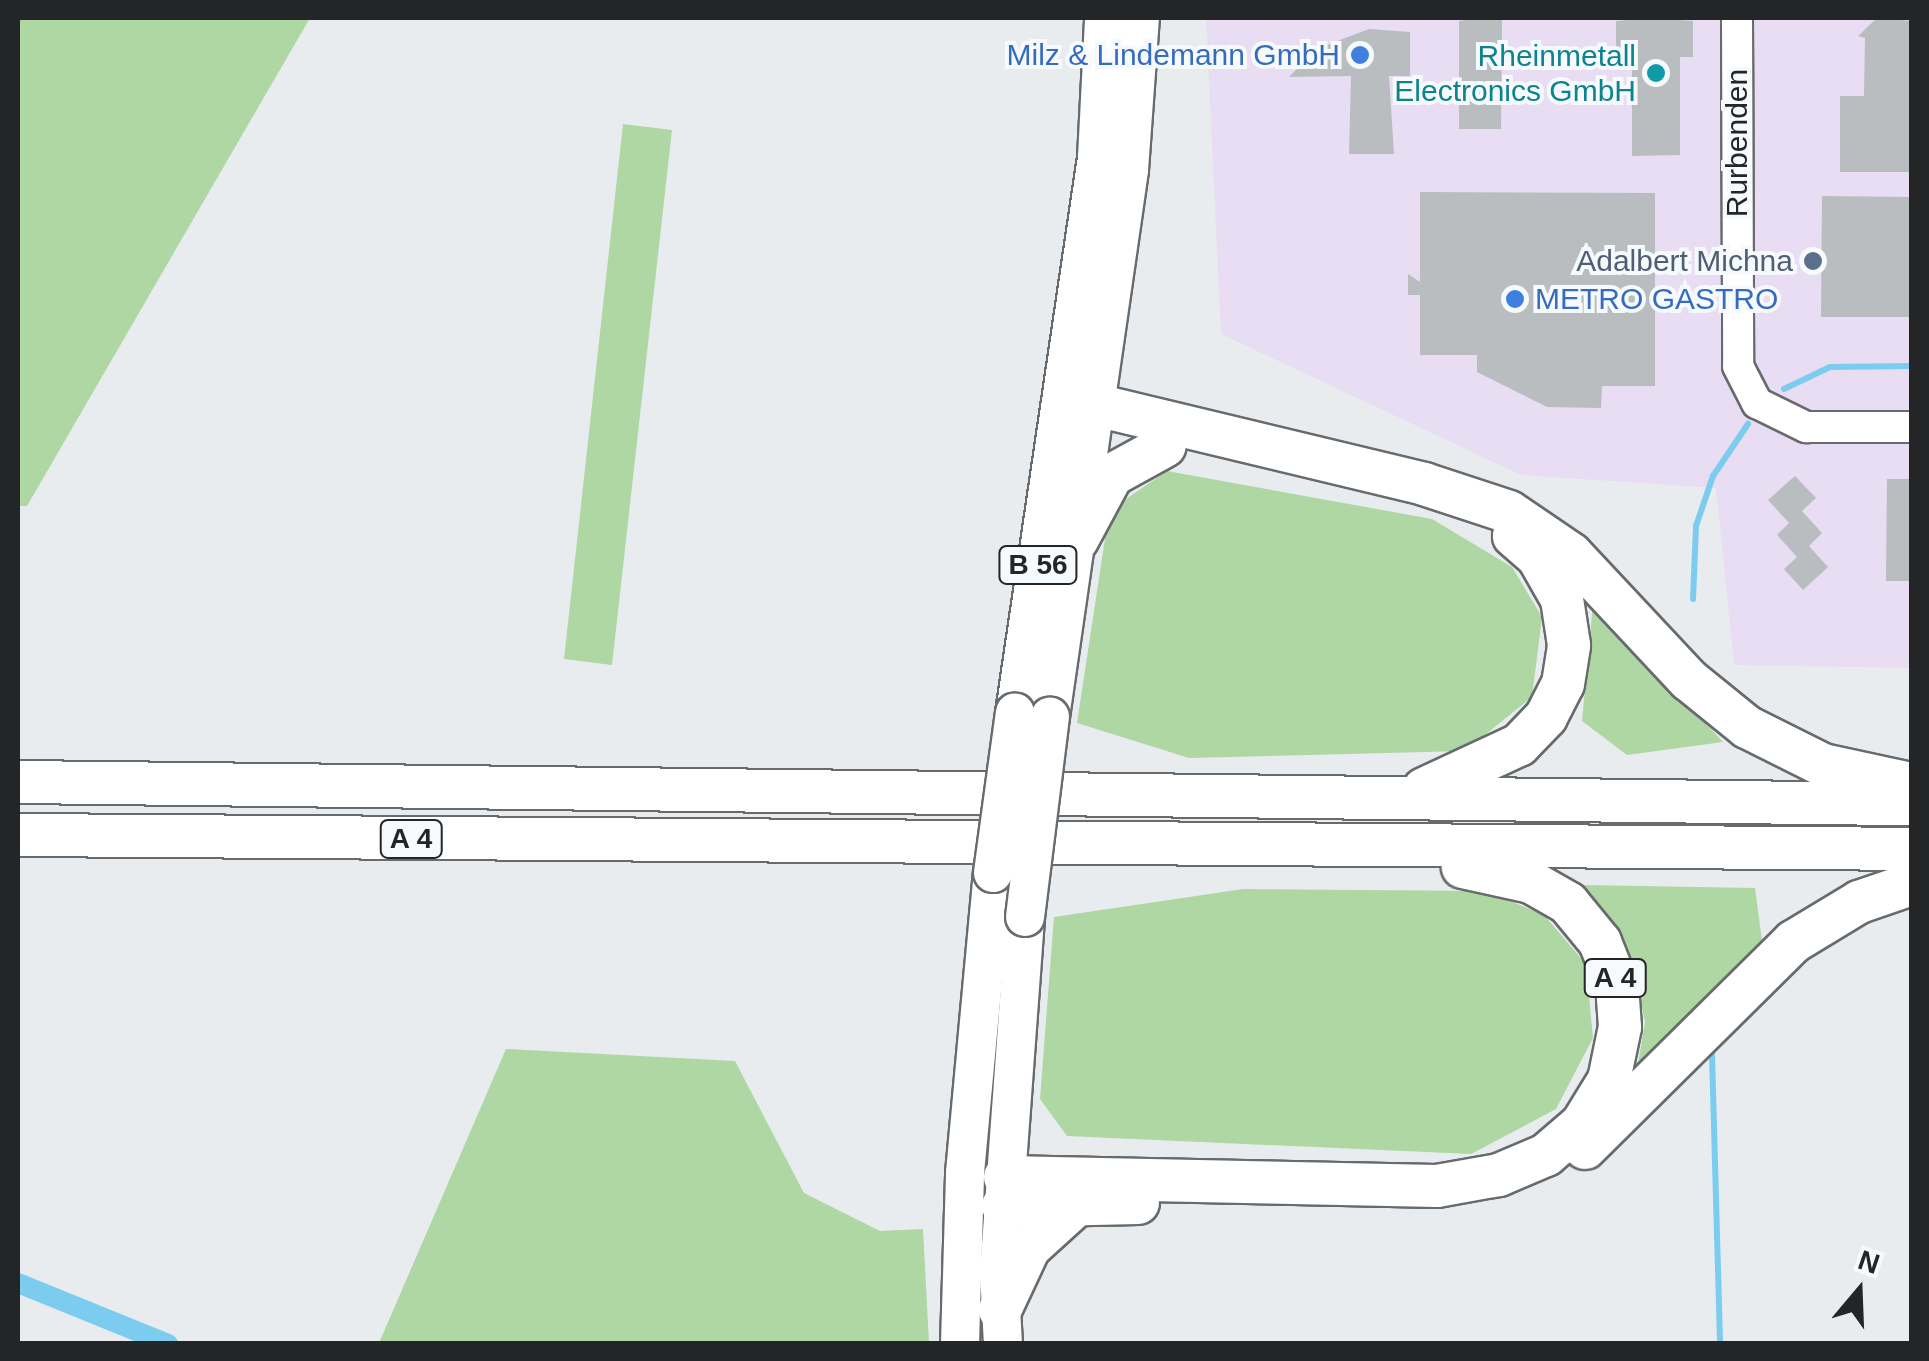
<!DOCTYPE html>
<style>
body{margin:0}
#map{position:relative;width:1929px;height:1361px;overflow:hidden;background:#e9ecef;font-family:Arial,sans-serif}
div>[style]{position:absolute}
.commercial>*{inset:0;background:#e8ddf2}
.green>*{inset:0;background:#aed7a3}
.stream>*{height:6px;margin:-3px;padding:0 3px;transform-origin:3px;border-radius:3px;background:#7cccef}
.canal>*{height:20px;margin:-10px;padding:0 10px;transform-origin:10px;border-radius:10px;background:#7cccef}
.building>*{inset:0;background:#babdbf}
.roads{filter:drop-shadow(2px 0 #686b6d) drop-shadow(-2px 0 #686b6d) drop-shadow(0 2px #686b6d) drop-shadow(0 -2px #686b6d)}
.minor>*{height:30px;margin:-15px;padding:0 15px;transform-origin:15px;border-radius:15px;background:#fff}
.major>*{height:38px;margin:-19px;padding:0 19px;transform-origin:19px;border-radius:19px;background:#fff}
.highway>*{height:42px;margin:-21px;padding:0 21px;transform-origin:21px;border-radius:21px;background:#fff}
.bridges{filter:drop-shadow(2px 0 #686b6d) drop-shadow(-2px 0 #686b6d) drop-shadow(0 2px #686b6d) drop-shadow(0 -2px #686b6d)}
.major-bridge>*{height:38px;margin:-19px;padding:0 19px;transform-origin:19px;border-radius:19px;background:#fff}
.dots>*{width:28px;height:28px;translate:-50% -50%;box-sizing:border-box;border:5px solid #f7fafc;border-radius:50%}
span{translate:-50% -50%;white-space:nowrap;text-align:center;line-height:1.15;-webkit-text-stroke:8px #f7fafc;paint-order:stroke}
.shield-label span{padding:2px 8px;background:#f7fafc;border:2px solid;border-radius:8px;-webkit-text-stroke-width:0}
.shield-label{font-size:28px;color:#242526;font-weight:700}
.shop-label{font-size:30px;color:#366cbe}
.right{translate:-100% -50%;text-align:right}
.left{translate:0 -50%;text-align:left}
.culture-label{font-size:30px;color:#0d838f}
.street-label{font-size:30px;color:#242526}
.service-label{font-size:30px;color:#4e5e75}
.frame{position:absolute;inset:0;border:20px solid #242526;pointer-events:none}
.north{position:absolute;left:1809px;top:1241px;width:100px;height:100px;-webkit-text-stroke:8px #f7fafc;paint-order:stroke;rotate:19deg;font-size:28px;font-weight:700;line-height:40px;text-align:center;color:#242526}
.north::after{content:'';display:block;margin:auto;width:35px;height:45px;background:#242526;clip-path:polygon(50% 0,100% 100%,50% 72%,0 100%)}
</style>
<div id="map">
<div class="commercial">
<i style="clip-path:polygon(1206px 18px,1911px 18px,1911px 668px,1734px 665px,1716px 488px,1521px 475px,1221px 334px)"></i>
</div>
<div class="green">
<i style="clip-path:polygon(18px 18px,310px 18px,27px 506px,18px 506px)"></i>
<i style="clip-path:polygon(623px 124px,672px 130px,612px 665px,564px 659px)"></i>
<i style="clip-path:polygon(1167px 471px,1432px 519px,1512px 567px,1542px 617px,1532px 697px,1465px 751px,1189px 758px,1077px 723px,1108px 519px,1120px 503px)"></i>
<i style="clip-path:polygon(1593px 604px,1723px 742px,1627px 755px,1582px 721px)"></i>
<i style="clip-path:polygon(1583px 885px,1755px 888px,1763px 948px,1634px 1088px,1645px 1022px,1631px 957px)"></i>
<i style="clip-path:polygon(1243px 889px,1486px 891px,1544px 915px,1586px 964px,1593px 1038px,1556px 1109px,1471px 1154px,1067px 1136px,1040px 1099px,1054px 917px)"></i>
<i style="clip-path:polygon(506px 1049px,735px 1061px,804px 1193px,880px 1231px,923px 1229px,929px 1343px,379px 1343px)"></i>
</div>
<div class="stream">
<i style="left:1784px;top:389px;width:51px;rotate:-25.6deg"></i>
<i style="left:1830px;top:367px;width:82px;rotate:-0.7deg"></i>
<i style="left:1693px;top:599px;width:73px;rotate:-87.6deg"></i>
<i style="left:1696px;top:526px;width:53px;rotate:-71.2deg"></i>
<i style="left:1713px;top:476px;width:63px;rotate:-56.1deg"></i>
<i style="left:1712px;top:1055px;width:289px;rotate:88.4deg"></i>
</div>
<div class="canal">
<i style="left:18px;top:1283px;width:162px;rotate:22.1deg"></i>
</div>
<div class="building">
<i style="clip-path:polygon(1476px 18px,1502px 20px,1501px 129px,1459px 129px,1459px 21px)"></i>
<i style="clip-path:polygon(1650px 18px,1693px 21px,1693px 57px,1680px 57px,1680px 155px,1632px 156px,1632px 48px,1616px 48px,1616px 21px)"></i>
<i style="clip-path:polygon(1877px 18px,1912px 21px,1912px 172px,1840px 172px,1840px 96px,1864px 96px,1865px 38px,1858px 36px)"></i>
<i style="clip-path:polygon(1369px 29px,1410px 32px,1410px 76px,1389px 76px,1394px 154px,1349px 154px,1351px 76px,1289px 77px,1316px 49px)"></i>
<i style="clip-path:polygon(1420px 192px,1655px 193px,1655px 386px,1602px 386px,1601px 408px,1547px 407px,1477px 372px,1477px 355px,1420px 355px,1420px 295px,1408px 295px,1408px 274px,1420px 282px)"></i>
<i style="clip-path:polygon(1822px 196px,1912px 197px,1912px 317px,1821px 317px)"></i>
<i style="clip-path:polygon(1795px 476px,1816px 498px,1802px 511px,1822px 533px,1809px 546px,1828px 567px,1803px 590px,1784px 569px,1797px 557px,1777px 535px,1789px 523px,1768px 500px)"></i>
<i style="clip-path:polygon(1887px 479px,1912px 479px,1912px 581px,1886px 581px)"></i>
</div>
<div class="roads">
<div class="minor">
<i style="left:1737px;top:18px;width:348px;rotate:89.8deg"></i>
<i style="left:1738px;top:366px;width:42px;rotate:62.8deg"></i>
<i style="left:1757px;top:403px;width:55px;rotate:26.1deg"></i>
<i style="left:1806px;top:427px;width:106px"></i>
</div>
<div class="major">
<i style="left:1015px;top:713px;width:561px;rotate:-81.6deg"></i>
<i style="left:1097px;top:158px;width:140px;rotate:-87.1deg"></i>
<i style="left:1050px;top:717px;width:553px;rotate:-81.78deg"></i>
<i style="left:1129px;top:170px;width:152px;rotate:-85.9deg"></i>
<i style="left:960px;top:1344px;width:171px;rotate:-88.3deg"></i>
<i style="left:965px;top:1173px;width:301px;rotate:-84.7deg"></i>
<i style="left:1003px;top:1344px;width:71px;rotate:-93.2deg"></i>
<i style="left:999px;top:1273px;width:357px;rotate:-85.8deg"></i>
</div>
<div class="highway">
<i style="left:1096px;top:405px;width:337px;rotate:13.5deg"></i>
<i style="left:1424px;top:484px;width:89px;rotate:18.2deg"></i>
<i style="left:1509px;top:512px;width:75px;rotate:34.1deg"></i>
<i style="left:1571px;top:554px;width:173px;rotate:46.9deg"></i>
<i style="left:1689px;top:680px;width:75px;rotate:39deg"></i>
<i style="left:1747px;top:727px;width:85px;rotate:26.6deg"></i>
<i style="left:1823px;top:765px;width:90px;rotate:12.2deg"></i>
<i style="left:1077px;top:540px;width:74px;rotate:-61.7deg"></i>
<i style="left:1112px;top:475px;width:60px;rotate:-28.7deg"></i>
<i style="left:18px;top:782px;width:1894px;rotate:0.67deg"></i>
<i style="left:1424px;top:789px;width:105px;rotate:-24.9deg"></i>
<i style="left:1519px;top:745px;width:39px;rotate:-46deg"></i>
<i style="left:1546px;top:717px;width:37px;rotate:-63deg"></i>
<i style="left:1563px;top:684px;width:39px;rotate:-81deg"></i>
<i style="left:1569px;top:645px;width:47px;rotate:-98.7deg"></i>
<i style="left:1562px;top:599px;width:48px;rotate:-119.7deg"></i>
<i style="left:1538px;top:557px;width:32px;rotate:-139deg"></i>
<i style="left:18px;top:835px;width:1894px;rotate:0.42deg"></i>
<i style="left:1585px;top:1148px;width:293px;rotate:-44.7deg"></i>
<i style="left:1793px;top:942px;width:77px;rotate:-31.2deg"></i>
<i style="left:1859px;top:902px;width:56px;rotate:-18.8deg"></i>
<i style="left:1005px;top:1177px;width:432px;rotate:1.2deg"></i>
<i style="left:1437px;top:1186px;width:63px;rotate:-10.1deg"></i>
<i style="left:1499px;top:1175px;width:51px;rotate:-23.1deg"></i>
<i style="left:1546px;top:1155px;width:48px;rotate:-40.7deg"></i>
<i style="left:1582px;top:1124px;width:52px;rotate:-58.5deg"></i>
<i style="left:1609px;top:1080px;width:54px;rotate:-78.3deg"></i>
<i style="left:1620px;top:1027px;width:42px;rotate:-94.1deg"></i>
<i style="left:1617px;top:985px;width:46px;rotate:-111.6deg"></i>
<i style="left:1600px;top:942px;width:50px;rotate:-129.4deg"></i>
<i style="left:1568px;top:903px;width:43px;rotate:-150.4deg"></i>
<i style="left:1531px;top:882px;width:70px;rotate:-167.6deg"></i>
<i style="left:1003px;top:1206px;width:135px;rotate:-1.3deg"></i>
<i style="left:1000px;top:1310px;width:68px;rotate:-64.9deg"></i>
<i style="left:1029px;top:1248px;width:58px;rotate:-42.2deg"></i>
</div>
</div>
<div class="bridges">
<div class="major-bridge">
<i style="left:993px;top:873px;width:162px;rotate:-82.2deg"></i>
<i style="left:1025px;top:917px;width:202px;rotate:-82.9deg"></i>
</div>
</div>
<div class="dots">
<i style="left:1360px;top:55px;background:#3f7fe0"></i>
<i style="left:1656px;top:73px;background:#0f9aa8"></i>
<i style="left:1813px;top:261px;background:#5c6f8a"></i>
<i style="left:1515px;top:299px;background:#3f7fe0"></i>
</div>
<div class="shield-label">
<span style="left:1038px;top:565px">B 56</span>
<span style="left:411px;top:839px">A 4</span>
<span style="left:1615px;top:978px">A 4</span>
</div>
<div class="shop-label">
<span class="right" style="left:1340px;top:55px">Milz &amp; Lindemann GmbH</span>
<span class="left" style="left:1535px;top:299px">METRO GASTRO</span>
</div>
<div class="culture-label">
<span class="right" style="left:1636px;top:73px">Rheinmetall<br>Electronics GmbH</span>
</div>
<div class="street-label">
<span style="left:1737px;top:143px;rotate:-90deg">Rurbenden</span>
</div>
<div class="service-label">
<span class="right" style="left:1793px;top:261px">Adalbert Michna</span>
</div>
<div class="frame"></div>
<div class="north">N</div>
</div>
